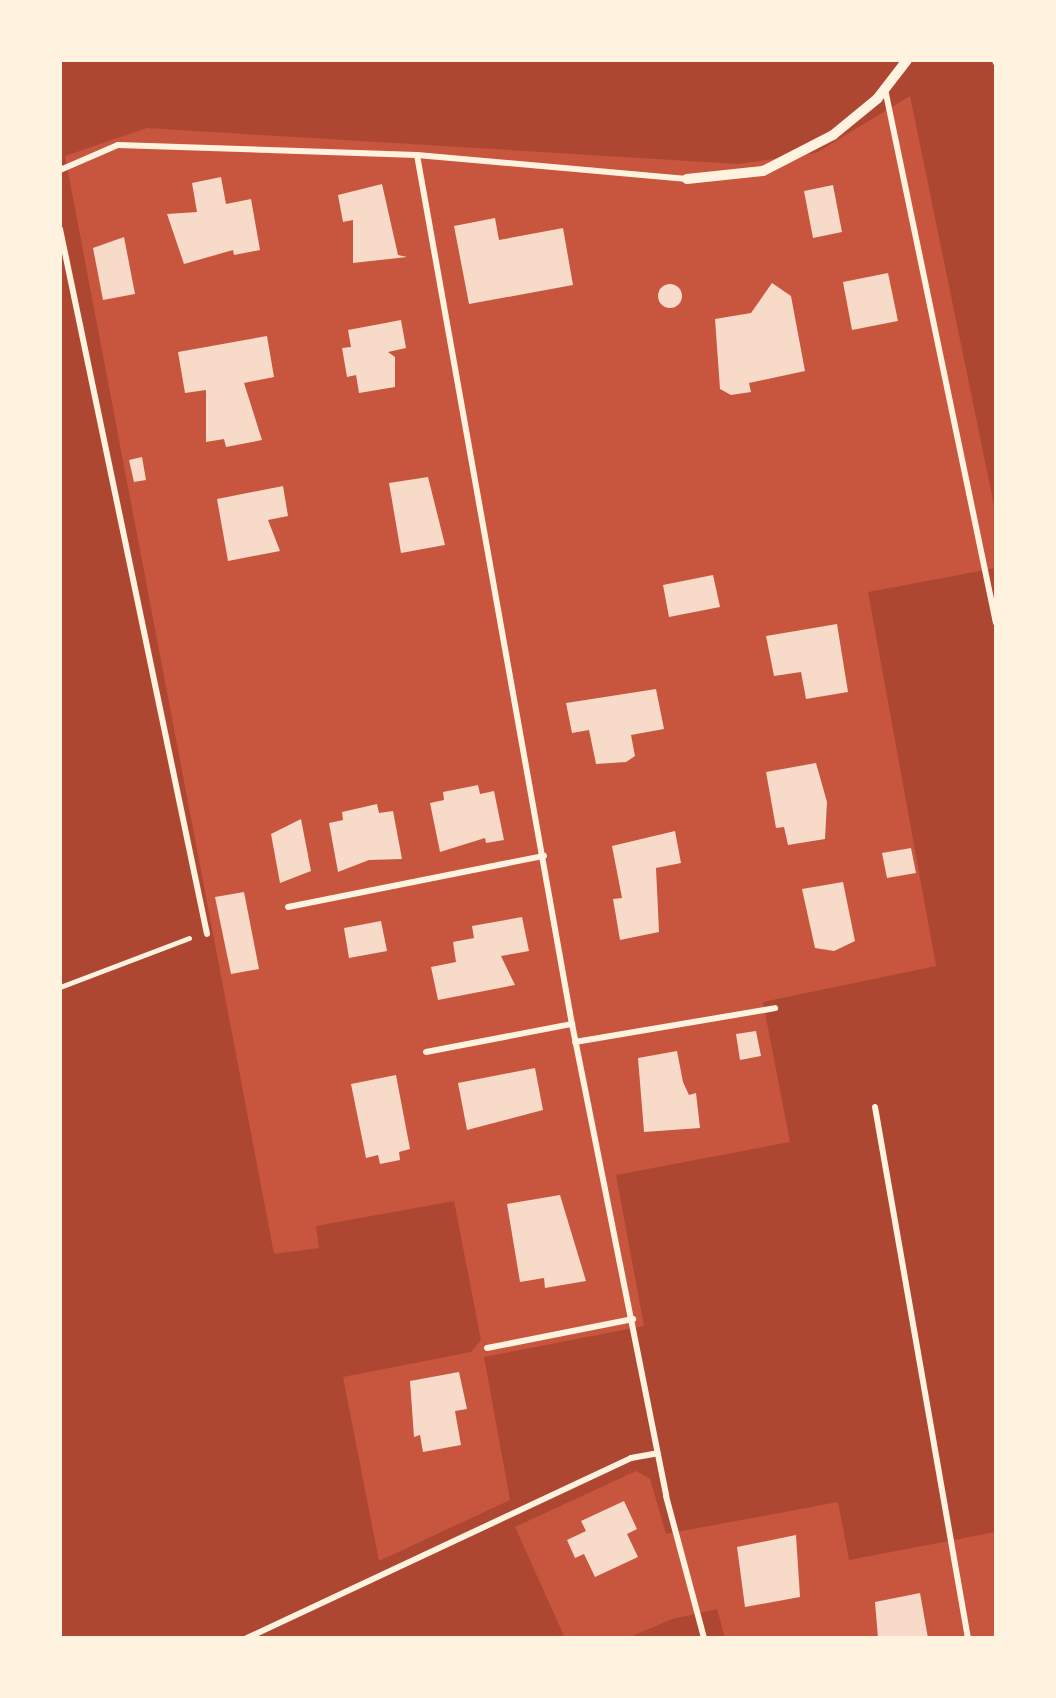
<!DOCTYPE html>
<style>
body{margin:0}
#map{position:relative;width:1056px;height:1698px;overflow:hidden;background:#c8553d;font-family:"Fira Sans Condensed",sans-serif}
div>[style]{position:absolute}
.green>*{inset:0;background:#ae4732}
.building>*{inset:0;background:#f7dbc8}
.round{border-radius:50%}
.path>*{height:5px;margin:-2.5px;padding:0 2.5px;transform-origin:2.5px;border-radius:2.5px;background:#fff3e0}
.service>*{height:6px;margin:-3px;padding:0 3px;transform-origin:3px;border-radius:3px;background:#fff3e0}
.minor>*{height:10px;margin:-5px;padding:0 5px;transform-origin:5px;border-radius:5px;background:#fff3e0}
span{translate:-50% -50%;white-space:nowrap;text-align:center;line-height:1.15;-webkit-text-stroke:10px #fff3e0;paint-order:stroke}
.frame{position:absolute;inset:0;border:62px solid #fff3e0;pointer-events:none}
</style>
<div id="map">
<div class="green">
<i style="clip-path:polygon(60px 60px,996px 60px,996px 515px,910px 96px,816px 153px,738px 164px,147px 128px,65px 156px,274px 1254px,319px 1248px,316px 1226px,454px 1201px,481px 1340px,471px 1352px,343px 1377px,379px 1561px,510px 1500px,484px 1357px,644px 1326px,616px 1175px,790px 1142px,763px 1002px,936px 966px,868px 592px,996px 568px,996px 1532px,849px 1560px,838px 1502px,666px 1534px,650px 1479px,636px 1471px,515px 1527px,565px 1638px,60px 1638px)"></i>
<i style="clip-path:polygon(717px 1609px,725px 1638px,628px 1638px,672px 1619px)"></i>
</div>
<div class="building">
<i style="clip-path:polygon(221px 177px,226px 204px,251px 199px,260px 250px,234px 255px,233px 250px,184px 264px,167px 214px,197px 212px,192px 183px)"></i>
<i style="clip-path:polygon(382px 184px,398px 255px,407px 257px,353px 263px,353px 220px,343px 222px,338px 195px)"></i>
<i style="clip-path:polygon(833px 185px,842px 232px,813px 238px,804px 191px)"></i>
<i style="clip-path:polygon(495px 218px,499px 240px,563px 228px,573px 285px,469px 304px,454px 226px)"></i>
<i style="clip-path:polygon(124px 237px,135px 294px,103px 300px,93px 248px)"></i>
<i style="clip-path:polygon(888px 273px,898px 321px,852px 330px,843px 282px)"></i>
<i style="clip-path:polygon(772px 283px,791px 296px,805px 371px,749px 383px,751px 392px,731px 395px,720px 389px,715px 319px,751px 313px)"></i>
<i class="round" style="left:658px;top:284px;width:24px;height:24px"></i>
<i style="clip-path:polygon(401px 320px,406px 348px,388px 352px,395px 357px,395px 387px,359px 393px,356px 375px,347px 377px,342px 348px,351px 347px,348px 330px)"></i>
<i style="clip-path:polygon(267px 336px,274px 377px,244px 383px,262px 440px,226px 447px,224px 439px,206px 442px,206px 390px,185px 393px,178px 352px)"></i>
<i style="clip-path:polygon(142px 457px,146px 480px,134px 482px,129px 460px)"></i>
<i style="clip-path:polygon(428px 477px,445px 545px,401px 553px,389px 483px)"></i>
<i style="clip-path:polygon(283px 486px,288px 516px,268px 520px,280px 551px,228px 561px,217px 499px)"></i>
<i style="clip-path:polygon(713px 575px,720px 607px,669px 617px,663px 585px)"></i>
<i style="clip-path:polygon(837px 624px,848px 692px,806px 699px,801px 672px,774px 676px,766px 636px)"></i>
<i style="clip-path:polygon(656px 689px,664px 729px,631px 735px,635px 756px,626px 762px,596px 764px,589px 730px,572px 733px,566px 703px)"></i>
<i style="clip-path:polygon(816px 763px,827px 802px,825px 839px,788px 845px,784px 827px,776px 828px,766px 772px)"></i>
<i style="clip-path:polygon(478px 785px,480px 794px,494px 791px,504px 840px,486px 843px,485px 838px,440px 852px,430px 803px,444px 800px,443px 792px)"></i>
<i style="clip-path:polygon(377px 804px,379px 813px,393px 811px,402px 859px,369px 860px,338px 872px,329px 823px,343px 820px,342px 812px)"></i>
<i style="clip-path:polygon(301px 819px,311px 871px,280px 883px,271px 834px)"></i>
<i style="clip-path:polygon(675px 831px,681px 863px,656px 868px,659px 932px,620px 940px,613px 899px,622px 898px,612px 846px)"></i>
<i style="clip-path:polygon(911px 848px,916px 873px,887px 878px,882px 853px)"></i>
<i style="clip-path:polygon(843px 882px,855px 941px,834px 951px,815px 948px,802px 889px)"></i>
<i style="clip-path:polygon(244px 892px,259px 969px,231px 974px,215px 897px)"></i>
<i style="clip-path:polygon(522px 917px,529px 951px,501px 956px,515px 985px,438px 1000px,431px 967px,456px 962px,453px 942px,474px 938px,472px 926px)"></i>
<i style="clip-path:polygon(381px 921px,387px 951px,349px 958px,344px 928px)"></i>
<i style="clip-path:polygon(756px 1031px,761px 1056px,740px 1060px,736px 1034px)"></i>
<i style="clip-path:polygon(677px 1051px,683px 1082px,689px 1095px,696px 1093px,700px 1128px,644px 1132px,638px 1058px)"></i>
<i style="clip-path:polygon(535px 1068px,543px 1110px,467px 1130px,458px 1083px)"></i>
<i style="clip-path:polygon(396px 1075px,410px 1149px,399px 1152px,400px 1160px,380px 1164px,378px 1155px,366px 1158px,351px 1084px)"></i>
<i style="clip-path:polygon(560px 1195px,586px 1281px,545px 1288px,544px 1278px,520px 1282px,507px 1204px)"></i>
<i style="clip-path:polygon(459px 1372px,467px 1409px,455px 1411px,461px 1445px,423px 1452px,420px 1435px,414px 1437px,410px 1381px)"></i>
<i style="clip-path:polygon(624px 1501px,637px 1529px,627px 1534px,638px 1557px,595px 1577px,584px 1554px,575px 1558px,567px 1540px,586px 1531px,581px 1521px)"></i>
<i style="clip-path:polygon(796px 1535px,800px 1597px,745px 1607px,737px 1547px)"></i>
<i style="clip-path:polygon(920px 1593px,928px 1638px,878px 1638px,875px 1602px)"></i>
</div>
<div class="path">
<i style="left:60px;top:987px;width:138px;rotate:-20.8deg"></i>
</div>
<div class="service">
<i style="left:995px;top:60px;width:3px;rotate:72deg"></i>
<i style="left:885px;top:89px;width:545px;rotate:78.26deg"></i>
<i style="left:60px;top:170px;width:63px;rotate:-23.3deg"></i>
<i style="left:118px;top:145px;width:299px;rotate:1.9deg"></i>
<i style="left:687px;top:179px;width:271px;rotate:-174.9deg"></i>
<i style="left:417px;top:155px;width:883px;rotate:79.89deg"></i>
<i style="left:572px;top:1024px;width:481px;rotate:78.7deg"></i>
<i style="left:666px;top:1496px;width:147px;rotate:75deg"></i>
<i style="left:60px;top:229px;width:720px;rotate:78.22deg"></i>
<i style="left:288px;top:907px;width:261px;rotate:-11.3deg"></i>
<i style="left:575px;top:1042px;width:203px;rotate:-9.6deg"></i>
<i style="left:426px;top:1052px;width:149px;rotate:-10.9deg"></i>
<i style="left:875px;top:1107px;width:539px;rotate:80.07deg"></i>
<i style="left:487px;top:1348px;width:149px;rotate:-11.2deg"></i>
<i style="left:247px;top:1638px;width:424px;rotate:-25.1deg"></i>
<i style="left:631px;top:1458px;width:27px;rotate:-10deg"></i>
</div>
<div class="minor">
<i style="left:687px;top:179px;width:76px;rotate:-6deg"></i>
<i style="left:763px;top:171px;width:79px;rotate:-27.2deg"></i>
<i style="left:833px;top:135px;width:57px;rotate:-39.3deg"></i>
<i style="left:877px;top:99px;width:49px;rotate:-52.4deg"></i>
</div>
<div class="frame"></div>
</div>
